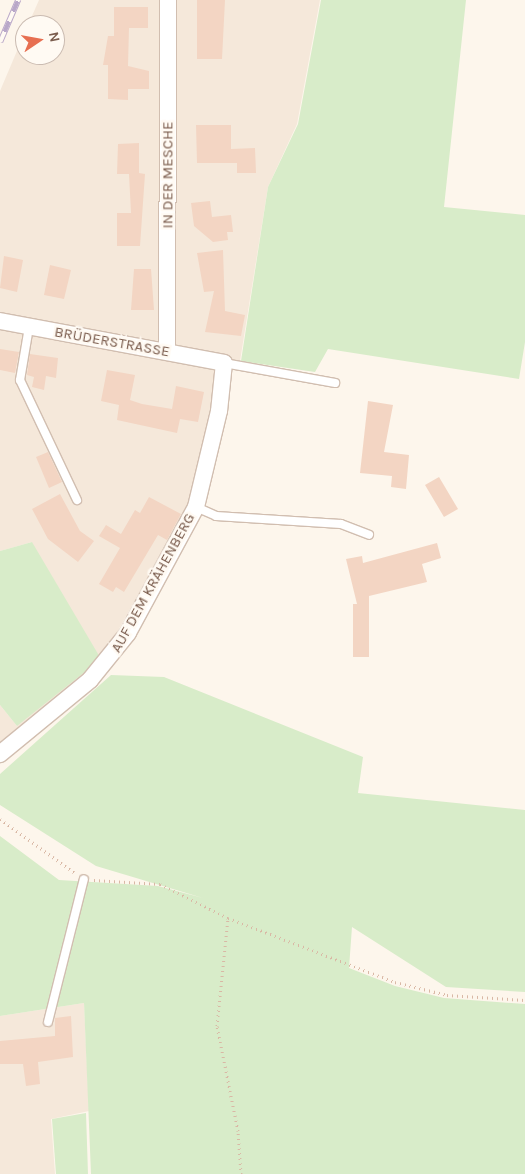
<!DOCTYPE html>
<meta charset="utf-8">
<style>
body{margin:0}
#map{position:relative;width:525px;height:1174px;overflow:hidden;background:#fdf6ec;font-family:Karla,sans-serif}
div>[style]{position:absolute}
.residential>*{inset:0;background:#f5e8da}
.green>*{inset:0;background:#d8ecc9}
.building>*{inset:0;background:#f3d5c3}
.path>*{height:3px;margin-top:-1.5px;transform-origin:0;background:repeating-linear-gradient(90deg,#d9b8a5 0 1px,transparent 0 5px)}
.roads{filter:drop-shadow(1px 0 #d1beb0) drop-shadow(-1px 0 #d1beb0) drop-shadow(0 1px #d1beb0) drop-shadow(0 -1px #d1beb0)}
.service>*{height:8px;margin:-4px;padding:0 4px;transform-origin:4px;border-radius:4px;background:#fff}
.minor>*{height:16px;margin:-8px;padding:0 8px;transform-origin:8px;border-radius:8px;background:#fff}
.rail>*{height:5.5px;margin-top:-2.75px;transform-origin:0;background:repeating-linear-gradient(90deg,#fffaf3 0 11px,#b9a8c9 0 22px);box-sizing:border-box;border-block:1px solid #b9a8c9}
span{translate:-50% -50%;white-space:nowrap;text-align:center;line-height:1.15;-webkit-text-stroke:5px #fffaf3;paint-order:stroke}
.street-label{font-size:15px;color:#7a5c4d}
.north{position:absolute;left:15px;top:15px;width:50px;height:50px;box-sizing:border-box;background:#fffaf3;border:1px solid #cabbb1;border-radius:50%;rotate:78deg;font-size:14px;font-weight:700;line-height:20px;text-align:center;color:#7a5c4d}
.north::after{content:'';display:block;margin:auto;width:18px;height:22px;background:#e76f51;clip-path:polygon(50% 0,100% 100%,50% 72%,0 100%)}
</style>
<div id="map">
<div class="residential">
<i style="clip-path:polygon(39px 0,320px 0,297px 124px,268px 187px,240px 361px,221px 359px,191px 506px,109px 657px,0 747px,0 705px,17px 726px,32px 542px,0 551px,0 91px,25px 32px,25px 55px,55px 55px,55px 25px,28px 25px)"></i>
<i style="clip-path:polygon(84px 1003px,89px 1111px,51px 1119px,55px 1174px,0 1174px,0 1016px)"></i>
</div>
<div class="green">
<i style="clip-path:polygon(321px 0,466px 0,444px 207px,525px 215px,525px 342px,519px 379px,328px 349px,315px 372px,241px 361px,268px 187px,298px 124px)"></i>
<i style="clip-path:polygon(32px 542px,101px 659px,17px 726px,0 705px,0 551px)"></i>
<i style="clip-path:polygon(111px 675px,164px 677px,363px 757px,358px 793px,525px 810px,525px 992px,446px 987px,352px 927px,349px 968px,395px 986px,444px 998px,525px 1004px,525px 1174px,91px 1174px,84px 1003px,0 1016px,0 836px,59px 880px,158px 886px,203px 898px,96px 866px,0 805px,0 774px)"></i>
<i style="clip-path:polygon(86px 1113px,88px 1174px,56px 1174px,52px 1119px)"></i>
</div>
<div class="building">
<i style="clip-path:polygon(197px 0,225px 0,222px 59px,197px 59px)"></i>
<i style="clip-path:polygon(114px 7px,148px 7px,148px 28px,129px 28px,128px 66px,149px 71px,149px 89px,128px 89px,128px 100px,108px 99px,108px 65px,103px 65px,108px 36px,114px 36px)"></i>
<i style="clip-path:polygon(196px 125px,231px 125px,231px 149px,255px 148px,256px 173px,237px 173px,237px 163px,197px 163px)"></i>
<i style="clip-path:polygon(139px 143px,139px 173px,145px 174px,140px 246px,117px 246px,117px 213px,131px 213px,129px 174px,117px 174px,118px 144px)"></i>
<i style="clip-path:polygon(210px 201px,212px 217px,231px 215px,233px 232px,227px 232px,228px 240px,213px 242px,194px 226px,191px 203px)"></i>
<i style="clip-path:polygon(223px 250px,225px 311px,245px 315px,241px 336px,205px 332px,214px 291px,204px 292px,197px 253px)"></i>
<i style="clip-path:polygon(4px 256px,23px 260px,17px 292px,0 288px)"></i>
<i style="clip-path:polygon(50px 265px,71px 270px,64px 299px,44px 295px)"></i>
<i style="clip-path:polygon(134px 269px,151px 269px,154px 310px,131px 310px)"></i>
<i style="clip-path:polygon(0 349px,19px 352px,15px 373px,0 370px)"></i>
<i style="clip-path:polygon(30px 354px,58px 358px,56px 378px,46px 376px,44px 390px,32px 387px,34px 377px,27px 375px)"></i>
<i style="clip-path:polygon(107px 370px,135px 375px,130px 400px,142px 404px,172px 409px,176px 386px,204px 392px,198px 422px,180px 419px,177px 433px,117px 420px,119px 405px,101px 401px)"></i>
<i style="clip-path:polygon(368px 401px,393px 405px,384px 452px,409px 455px,406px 489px,391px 487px,392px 476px,360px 473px)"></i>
<i style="clip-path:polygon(48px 452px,62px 482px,49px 488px,36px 457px)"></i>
<i style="clip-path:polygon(439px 477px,458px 509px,444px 517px,425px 485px)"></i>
<i style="clip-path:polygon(60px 494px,80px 531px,94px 541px,78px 562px,48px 539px,32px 509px)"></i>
<i style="clip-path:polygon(149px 497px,181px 514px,167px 540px,158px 535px,124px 592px,116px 587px,113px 592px,99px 584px,120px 548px,99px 536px,106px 525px,121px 534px,135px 510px,140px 513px)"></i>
<i style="clip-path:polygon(437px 543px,441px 558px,422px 564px,427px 582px,369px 596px,369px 657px,353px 657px,353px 604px,357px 604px,346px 559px,362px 556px,363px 563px)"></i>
<i style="clip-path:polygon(71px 1016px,73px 1057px,38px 1062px,40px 1084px,26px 1086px,23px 1064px,0 1064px,0 1041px,55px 1036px,55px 1018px)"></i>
</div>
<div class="path">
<i style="left:0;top:819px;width:92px;rotate:35.8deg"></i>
<i style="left:94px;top:880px;width:66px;rotate:3.5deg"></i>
<i style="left:160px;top:884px;width:76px;rotate:26.6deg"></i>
<i style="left:241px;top:1174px;width:43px;rotate:-94deg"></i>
<i style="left:238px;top:1131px;width:107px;rotate:-101.3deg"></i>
<i style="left:217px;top:1026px;width:109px;rotate:-84.2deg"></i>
<i style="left:228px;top:918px;width:179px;rotate:21deg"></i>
<i style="left:395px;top:982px;width:54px;rotate:14deg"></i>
<i style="left:447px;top:995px;width:78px;rotate:3.7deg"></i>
</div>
<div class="roads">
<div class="service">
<i style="left:29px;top:327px;width:54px;rotate:99.6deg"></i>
<i style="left:20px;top:380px;width:133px;rotate:64.6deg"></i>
<i style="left:224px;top:363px;width:113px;rotate:10.2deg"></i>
<i style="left:196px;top:507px;width:22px;rotate:24deg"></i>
<i style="left:216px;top:516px;width:125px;rotate:3.7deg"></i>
<i style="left:341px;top:524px;width:30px;rotate:21deg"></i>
<i style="left:48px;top:1022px;width:147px;rotate:-75.9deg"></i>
</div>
<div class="minor">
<i style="left:0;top:321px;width:228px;rotate:10.6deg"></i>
<i style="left:224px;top:363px;width:48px;rotate:95.9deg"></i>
<i style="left:219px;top:411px;width:99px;rotate:103.5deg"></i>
<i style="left:196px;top:507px;width:143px;rotate:118.4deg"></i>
<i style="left:128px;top:633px;width:60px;rotate:129deg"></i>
<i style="left:90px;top:680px;width:117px;rotate:140.6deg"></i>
<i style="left:167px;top:351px;width:351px;rotate:-89.8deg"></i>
</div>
</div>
<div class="rail">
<i style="left:0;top:42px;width:46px;rotate:-66.8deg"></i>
</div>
<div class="street-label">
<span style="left:168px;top:175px;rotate:-90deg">IN DER MESCHE</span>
<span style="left:112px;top:342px;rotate:10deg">BRÜDERSTRASSE</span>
<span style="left:153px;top:583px;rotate:-61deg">AUF DEM KRÄHENBERG</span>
</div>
<div class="north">N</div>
</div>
